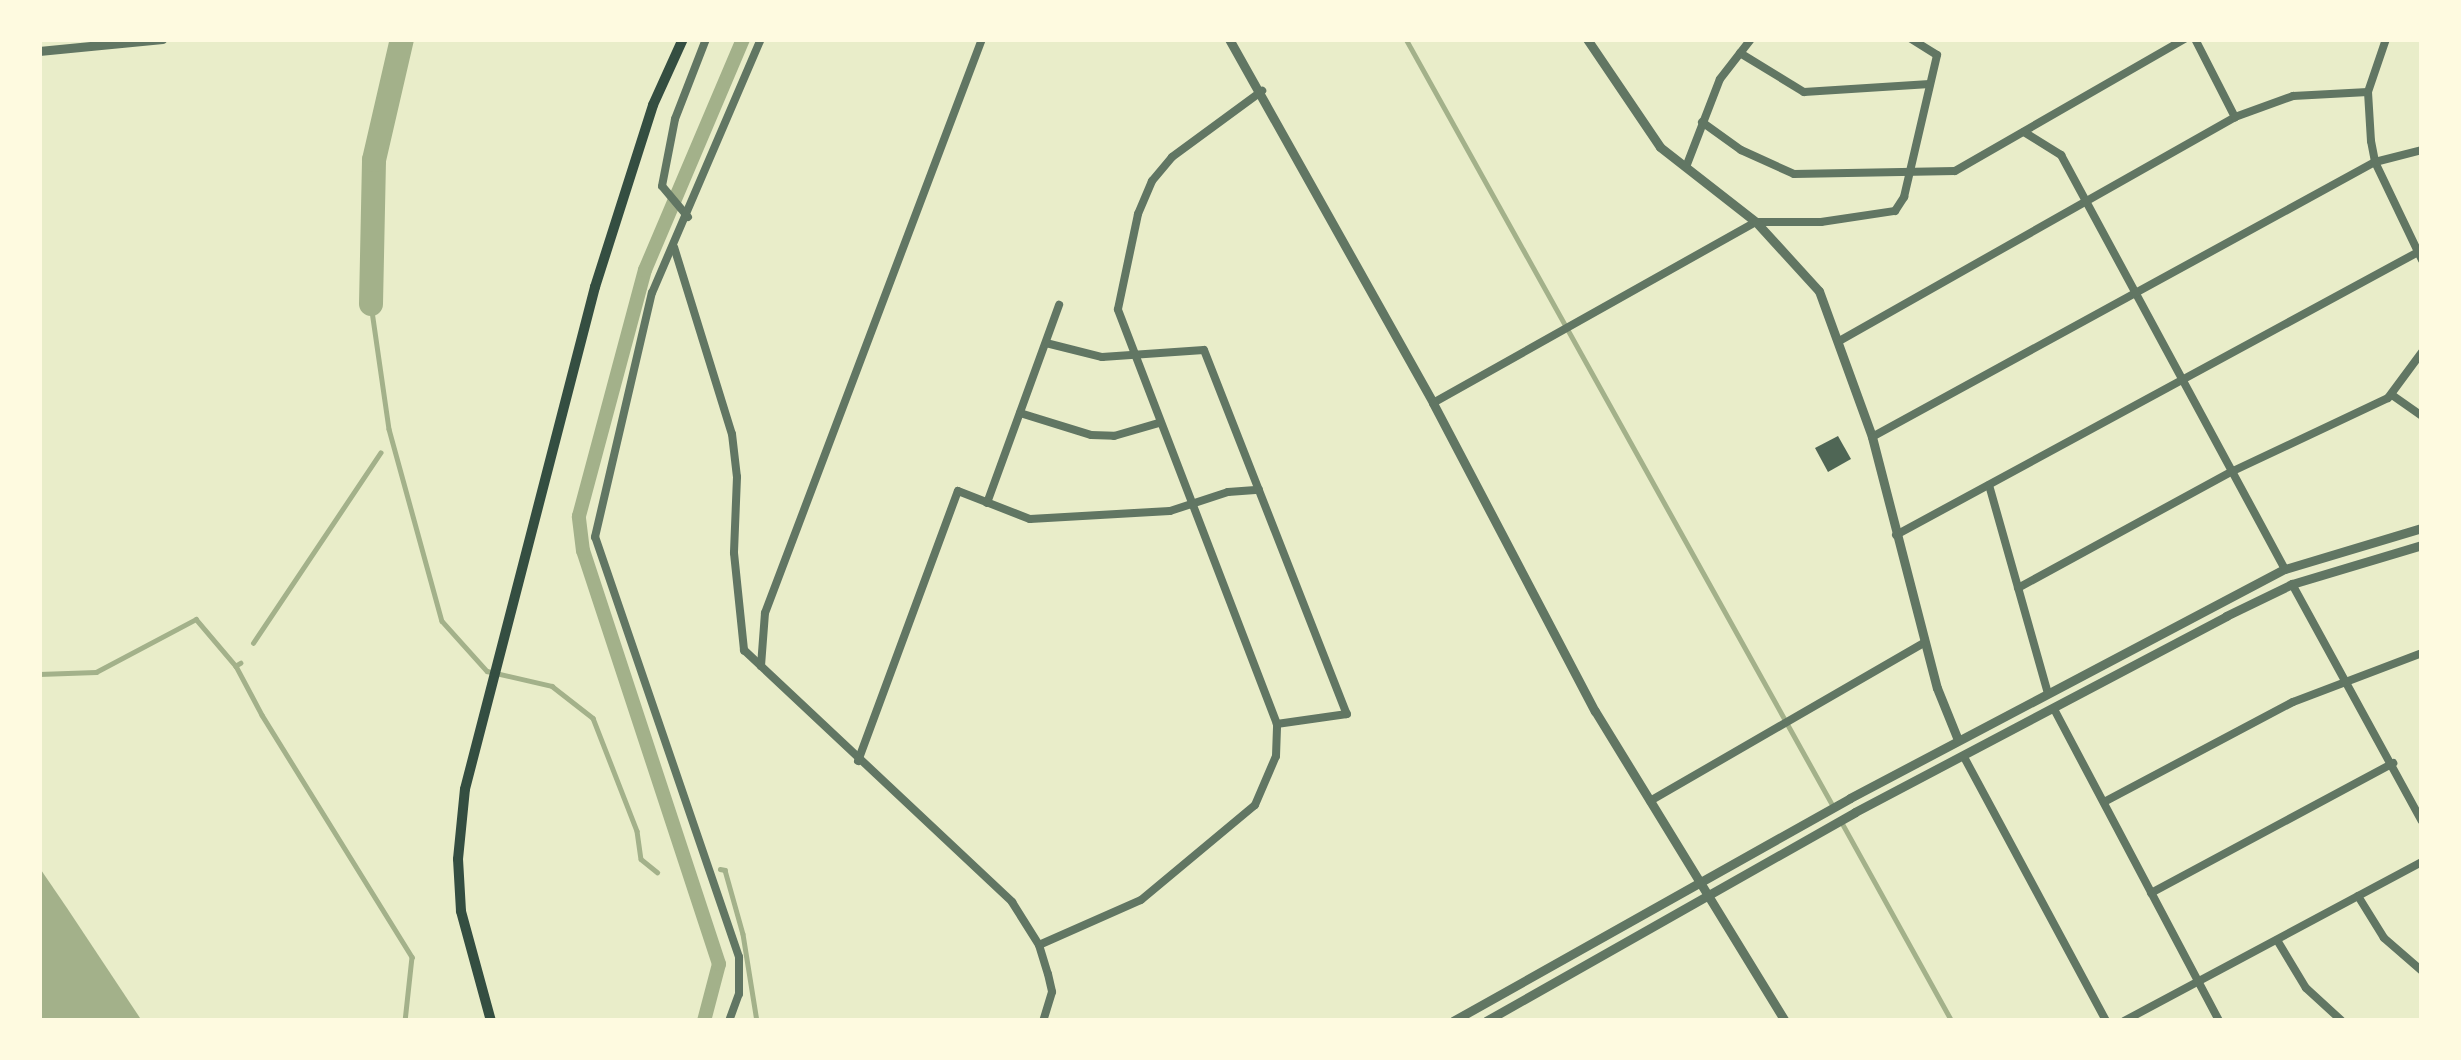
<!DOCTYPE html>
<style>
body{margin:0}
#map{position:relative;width:2461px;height:1060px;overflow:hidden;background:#e9edc9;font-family:"IBM Plex Sans",sans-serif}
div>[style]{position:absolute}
.water>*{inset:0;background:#a3b18a}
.stream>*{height:4.5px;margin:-2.25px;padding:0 2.25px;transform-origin:2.25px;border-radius:2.25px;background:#a3b18a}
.canal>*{height:14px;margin:-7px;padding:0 7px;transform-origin:7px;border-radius:7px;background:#a3b18a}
.river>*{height:24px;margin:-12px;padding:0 12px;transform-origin:12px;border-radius:12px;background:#a3b18a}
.building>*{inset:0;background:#4f6655}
.minor>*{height:8px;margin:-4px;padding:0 4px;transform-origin:4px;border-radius:4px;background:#617663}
.tertiary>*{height:9px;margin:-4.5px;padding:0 4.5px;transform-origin:4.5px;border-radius:4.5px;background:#617663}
.secondary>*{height:10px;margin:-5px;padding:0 5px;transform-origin:5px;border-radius:5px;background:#344e41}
span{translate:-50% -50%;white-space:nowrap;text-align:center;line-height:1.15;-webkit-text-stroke:12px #fefae0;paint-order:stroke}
.frame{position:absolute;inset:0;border:42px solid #fefae0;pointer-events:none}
</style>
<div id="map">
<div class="water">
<i style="clip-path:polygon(39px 867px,67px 908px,142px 1021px,39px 1021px)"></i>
</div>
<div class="stream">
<i style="left:1406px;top:39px;width:878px;rotate:60.89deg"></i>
<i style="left:371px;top:304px;width:126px;rotate:81.8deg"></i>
<i style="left:389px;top:429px;width:199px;rotate:74.6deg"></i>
<i style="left:442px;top:621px;width:67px;rotate:48deg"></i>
<i style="left:487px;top:671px;width:67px;rotate:13deg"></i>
<i style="left:552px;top:686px;width:52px;rotate:38deg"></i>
<i style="left:593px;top:718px;width:121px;rotate:68.7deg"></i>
<i style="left:637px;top:831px;width:28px;rotate:82deg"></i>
<i style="left:641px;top:859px;width:21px;rotate:39deg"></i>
<i style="left:253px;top:643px;width:229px;rotate:-56.2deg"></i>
<i style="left:241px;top:663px;width:6px;rotate:149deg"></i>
<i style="left:236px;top:666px;width:55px;rotate:62deg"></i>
<i style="left:262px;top:715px;width:285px;rotate:58.2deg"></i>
<i style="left:412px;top:957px;width:64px;rotate:96.2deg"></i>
<i style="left:39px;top:674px;width:57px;rotate:-2deg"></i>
<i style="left:96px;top:672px;width:113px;rotate:-27.9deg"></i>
<i style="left:196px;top:619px;width:62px;rotate:49.6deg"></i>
<i style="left:1841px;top:821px;width:229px;rotate:61deg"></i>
<i style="left:720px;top:869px;width:5px;rotate:11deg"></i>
<i style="left:725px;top:870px;width:66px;rotate:74.3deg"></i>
<i style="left:743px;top:934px;width:88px;rotate:80.9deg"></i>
</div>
<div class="canal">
<i style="left:704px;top:1021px;width:59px;rotate:-75.3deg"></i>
<i style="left:719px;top:964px;width:435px;rotate:-108.2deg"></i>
<i style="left:583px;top:551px;width:35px;rotate:-97deg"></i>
<i style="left:579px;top:516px;width:255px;rotate:-75deg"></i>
<i style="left:645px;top:270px;width:251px;rotate:-67deg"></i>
</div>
<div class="river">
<i style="left:371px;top:304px;width:144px;rotate:-88.8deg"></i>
<i style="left:374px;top:160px;width:124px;rotate:-77deg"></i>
</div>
<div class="building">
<i style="clip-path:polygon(1838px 436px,1851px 459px,1828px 472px,1815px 448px)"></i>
</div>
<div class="minor">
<i style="left:2195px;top:39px;width:88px;rotate:62.9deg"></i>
<i style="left:2386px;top:39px;width:56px;rotate:108.8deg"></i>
<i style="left:2368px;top:92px;width:49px;rotate:86.5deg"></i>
<i style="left:2371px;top:141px;width:21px;rotate:79deg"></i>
<i style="left:2375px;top:162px;width:109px;rotate:64.4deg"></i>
<i style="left:1740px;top:53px;width:75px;rotate:31.4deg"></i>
<i style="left:1804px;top:92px;width:126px;rotate:-3.6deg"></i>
<i style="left:1702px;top:122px;width:48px;rotate:35.7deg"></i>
<i style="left:1741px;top:150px;width:58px;rotate:24.4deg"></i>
<i style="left:1794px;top:174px;width:161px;rotate:-1.1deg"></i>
<i style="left:1955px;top:171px;width:265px;rotate:-29.9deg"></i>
<i style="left:2024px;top:132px;width:44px;rotate:31.9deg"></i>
<i style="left:2061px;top:155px;width:471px;rotate:61.6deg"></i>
<i style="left:1686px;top:167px;width:94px;rotate:-68.9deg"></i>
<i style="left:1720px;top:79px;width:51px;rotate:-52.2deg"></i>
<i style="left:688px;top:217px;width:40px;rotate:-130deg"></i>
<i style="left:662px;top:186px;width:68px;rotate:-79deg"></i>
<i style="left:675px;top:119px;width:86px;rotate:-68.8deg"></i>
<i style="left:674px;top:247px;width:196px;rotate:72.8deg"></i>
<i style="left:732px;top:434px;width:43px;rotate:83.4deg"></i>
<i style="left:737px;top:477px;width:76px;rotate:92.3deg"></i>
<i style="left:734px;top:553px;width:98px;rotate:84.1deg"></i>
<i style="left:744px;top:650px;width:368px;rotate:43.2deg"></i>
<i style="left:1012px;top:902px;width:51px;rotate:57.9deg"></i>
<i style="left:1039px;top:945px;width:30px;rotate:73deg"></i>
<i style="left:1048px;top:974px;width:18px;rotate:77deg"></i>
<i style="left:1052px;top:992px;width:30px;rotate:107deg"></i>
<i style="left:1841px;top:340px;width:453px;rotate:-29.5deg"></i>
<i style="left:2235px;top:117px;width:62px;rotate:-19.9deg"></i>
<i style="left:2293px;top:96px;width:75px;rotate:-3.1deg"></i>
<i style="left:1046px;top:343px;width:58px;rotate:14deg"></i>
<i style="left:1102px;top:357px;width:102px;rotate:-3.9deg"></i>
<i style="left:1204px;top:350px;width:391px;rotate:68.6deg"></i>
<i style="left:1347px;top:714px;width:71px;rotate:171.9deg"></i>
<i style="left:2392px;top:395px;width:37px;rotate:35deg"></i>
<i style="left:1433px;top:403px;width:370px;rotate:-29.3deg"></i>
<i style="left:1756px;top:222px;width:65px"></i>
<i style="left:1821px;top:222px;width:75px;rotate:-8.5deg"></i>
<i style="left:1895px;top:211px;width:17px;rotate:-57deg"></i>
<i style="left:1904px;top:197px;width:146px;rotate:-76.9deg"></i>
<i style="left:1937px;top:55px;width:31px;rotate:-148deg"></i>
<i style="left:1020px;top:413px;width:74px;rotate:17.2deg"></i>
<i style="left:1091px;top:435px;width:23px;rotate:2deg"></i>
<i style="left:1114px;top:436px;width:47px;rotate:-16.1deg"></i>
<i style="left:1872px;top:437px;width:573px;rotate:-28.67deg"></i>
<i style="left:2375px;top:162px;width:49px;rotate:-14.3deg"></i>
<i style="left:1989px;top:485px;width:217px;rotate:74.2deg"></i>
<i style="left:987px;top:503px;width:211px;rotate:-70deg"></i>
<i style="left:1896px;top:535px;width:594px;rotate:-28.46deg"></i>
<i style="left:2292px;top:584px;width:270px;rotate:61.3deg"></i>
<i style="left:2018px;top:588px;width:245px;rotate:-28.6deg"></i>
<i style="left:2233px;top:471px;width:171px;rotate:-25.2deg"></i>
<i style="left:2388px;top:398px;width:57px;rotate:-53.5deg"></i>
<i style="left:761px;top:666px;width:53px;rotate:-85.7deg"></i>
<i style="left:765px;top:613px;width:614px;rotate:-69.29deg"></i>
<i style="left:2054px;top:709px;width:353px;rotate:62.1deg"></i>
<i style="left:1964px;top:757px;width:300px;rotate:61.7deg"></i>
<i style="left:858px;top:761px;width:288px;rotate:-69.7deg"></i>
<i style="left:958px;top:491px;width:77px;rotate:21.3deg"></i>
<i style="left:1030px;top:519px;width:140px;rotate:-3.3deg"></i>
<i style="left:1170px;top:511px;width:61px;rotate:-18.1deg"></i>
<i style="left:1228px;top:492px;width:31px;rotate:-4deg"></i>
<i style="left:1650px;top:801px;width:316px;rotate:-30deg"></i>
<i style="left:2104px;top:802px;width:214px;rotate:-27.9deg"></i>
<i style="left:2293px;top:702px;width:138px;rotate:-20.8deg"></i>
<i style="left:2151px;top:893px;width:275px;rotate:-28.2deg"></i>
<i style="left:2358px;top:896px;width:49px;rotate:58.2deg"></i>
<i style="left:2384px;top:938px;width:50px;rotate:41deg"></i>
<i style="left:2277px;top:940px;width:56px;rotate:58.9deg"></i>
<i style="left:2306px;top:988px;width:49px;rotate:42.5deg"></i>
<i style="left:1039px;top:945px;width:111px;rotate:-23.8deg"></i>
<i style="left:1141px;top:900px;width:148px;rotate:-39.8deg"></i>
<i style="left:1255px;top:805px;width:53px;rotate:-66.8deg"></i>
<i style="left:1276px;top:756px;width:32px;rotate:-88deg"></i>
<i style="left:1277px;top:724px;width:444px;rotate:-111deg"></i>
<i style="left:1118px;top:309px;width:97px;rotate:-78.1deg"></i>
<i style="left:1138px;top:214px;width:36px;rotate:-67deg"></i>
<i style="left:1152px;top:181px;width:31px;rotate:-50deg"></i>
<i style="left:1172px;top:157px;width:112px;rotate:-36.3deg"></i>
<i style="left:729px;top:1021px;width:29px;rotate:-70deg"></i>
<i style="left:739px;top:994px;width:37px;rotate:-90deg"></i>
<i style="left:739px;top:957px;width:444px;rotate:-108.9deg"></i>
<i style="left:595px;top:537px;width:251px;rotate:-76.9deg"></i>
<i style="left:652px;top:293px;width:276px;rotate:-66.8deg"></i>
<i style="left:2124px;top:1021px;width:338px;rotate:-28.1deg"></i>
</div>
<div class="tertiary">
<i style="left:1229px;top:39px;width:417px;rotate:60.7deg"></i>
<i style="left:1433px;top:403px;width:348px;rotate:62.3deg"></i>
<i style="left:1595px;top:711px;width:364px;rotate:58.5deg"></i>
<i style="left:1587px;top:39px;width:130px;rotate:55.9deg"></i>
<i style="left:1660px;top:147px;width:122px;rotate:38deg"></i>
<i style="left:1756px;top:222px;width:93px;rotate:47.6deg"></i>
<i style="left:1819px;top:291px;width:155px;rotate:70deg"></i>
<i style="left:1872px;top:437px;width:259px;rotate:75.5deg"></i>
<i style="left:1937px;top:688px;width:56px;rotate:68deg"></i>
<i style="left:39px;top:51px;width:124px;rotate:-5.6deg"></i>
<i style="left:1453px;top:1021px;width:455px;rotate:-29.3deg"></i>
<i style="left:1850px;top:798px;width:492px;rotate:-27.8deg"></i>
<i style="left:2285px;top:569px;width:143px;rotate:-16.7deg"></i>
<i style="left:1486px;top:1021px;width:424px;rotate:-29.5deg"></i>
<i style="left:1855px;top:812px;width:420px;rotate:-27.8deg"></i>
<i style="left:2226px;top:616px;width:73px;rotate:-25.9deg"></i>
<i style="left:2292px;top:584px;width:136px;rotate:-16.7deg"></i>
</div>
<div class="secondary">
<i style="left:491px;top:1021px;width:114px;rotate:-105.3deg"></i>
<i style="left:461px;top:911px;width:52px;rotate:-93.3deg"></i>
<i style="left:458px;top:859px;width:70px;rotate:-84.3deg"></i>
<i style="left:465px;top:789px;width:519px;rotate:-75.48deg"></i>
<i style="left:595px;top:287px;width:191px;rotate:-72.3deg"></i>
<i style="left:653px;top:105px;width:72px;rotate:-65.6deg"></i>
</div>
<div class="frame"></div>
</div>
